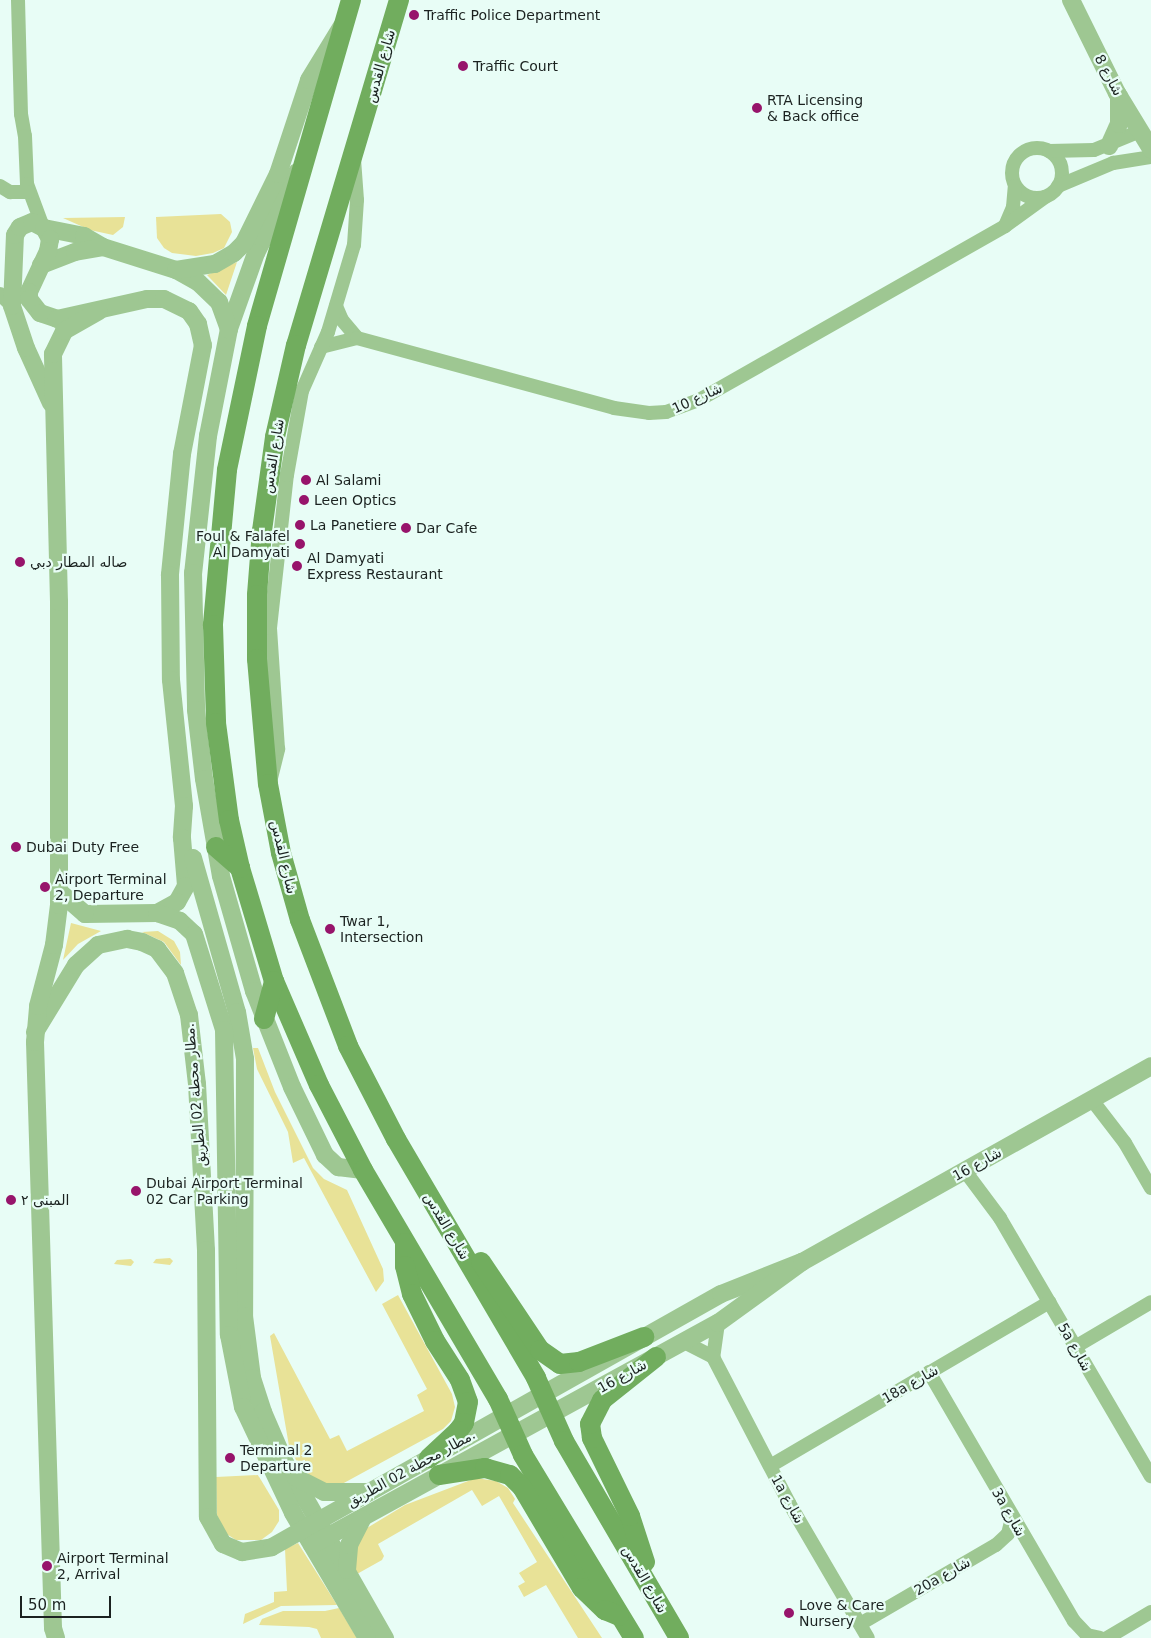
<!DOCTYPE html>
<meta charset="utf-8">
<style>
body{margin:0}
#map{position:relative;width:1151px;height:1638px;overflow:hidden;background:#e8fdf6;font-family:"DejaVu Sans","Noto Sans Arabic",sans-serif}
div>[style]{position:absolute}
.green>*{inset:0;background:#e8e297}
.minor>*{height:14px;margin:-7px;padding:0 7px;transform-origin:7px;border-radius:7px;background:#9ec792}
.minor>.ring{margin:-7px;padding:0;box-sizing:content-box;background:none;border:14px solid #9ec792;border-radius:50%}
.tertiary>*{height:18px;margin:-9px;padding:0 9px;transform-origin:9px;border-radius:9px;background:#9ec792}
.secondary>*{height:20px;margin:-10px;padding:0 10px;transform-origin:10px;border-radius:10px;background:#71ad5e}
.dots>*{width:14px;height:14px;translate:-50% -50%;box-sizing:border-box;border:2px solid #e8fdf6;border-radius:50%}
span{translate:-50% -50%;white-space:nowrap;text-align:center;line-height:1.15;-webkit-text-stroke:4.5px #e8fdf6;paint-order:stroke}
.poi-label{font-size:14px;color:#1b2220}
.left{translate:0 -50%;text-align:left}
.right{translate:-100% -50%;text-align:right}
.street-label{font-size:14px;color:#1b2220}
.scale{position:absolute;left:20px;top:1596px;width:91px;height:22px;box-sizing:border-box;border:2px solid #1b2220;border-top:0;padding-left:6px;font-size:15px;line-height:18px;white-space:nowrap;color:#1b2220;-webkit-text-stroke:4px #e8fdf6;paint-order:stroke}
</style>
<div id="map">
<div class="green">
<i style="clip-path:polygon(221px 214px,230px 222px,232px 232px,224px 248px,213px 253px,196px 256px,172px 253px,164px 248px,157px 238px,156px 217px)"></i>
<i style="clip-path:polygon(125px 217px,123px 227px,113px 235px,90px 230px,63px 218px)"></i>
<i style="clip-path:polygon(237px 262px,226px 295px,207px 275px)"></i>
<i style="clip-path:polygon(71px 923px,101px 931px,78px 944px,63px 960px)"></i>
<i style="clip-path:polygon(158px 931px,174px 941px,180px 952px,181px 965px,164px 942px,142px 932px)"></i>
<i style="clip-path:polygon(253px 1048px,258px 1048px,275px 1092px,313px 1168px,324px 1179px,347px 1190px,383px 1269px,384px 1281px,376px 1292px,304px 1158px,293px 1163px,288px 1132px,257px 1069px)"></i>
<i style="clip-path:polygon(170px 1258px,173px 1261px,170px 1265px,153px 1263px,156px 1259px)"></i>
<i style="clip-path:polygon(131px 1259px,134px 1262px,131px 1266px,114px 1264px,117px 1260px)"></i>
<i style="clip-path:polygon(398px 1295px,452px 1394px,455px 1407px,451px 1421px,443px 1429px,342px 1484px,330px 1486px,311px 1479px,298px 1464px,289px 1446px,270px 1336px,274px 1333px,330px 1439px,339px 1435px,347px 1451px,424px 1411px,417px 1395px,427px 1389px,382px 1304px)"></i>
<i style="clip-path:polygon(258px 1475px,279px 1510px,279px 1521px,272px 1532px,261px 1540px,236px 1540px,225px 1533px,217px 1515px,216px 1477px)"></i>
<i style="clip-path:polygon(476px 1478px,496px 1481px,508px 1488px,515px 1499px,513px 1503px,602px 1638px,578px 1638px,546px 1585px,524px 1597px,518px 1586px,525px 1582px,519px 1573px,537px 1562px,499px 1496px,482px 1506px,472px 1490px,378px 1544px,384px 1556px,382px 1560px,357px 1574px,352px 1563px,362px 1531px,405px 1505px)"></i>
<i style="clip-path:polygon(298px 1543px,337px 1605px,281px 1606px,243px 1624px,245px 1614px,274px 1602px,274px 1592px,287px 1591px,285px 1549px)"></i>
<i style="clip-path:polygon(339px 1608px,357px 1638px,321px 1638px,317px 1629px,309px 1627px,259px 1625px,262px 1619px,283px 1611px,325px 1611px)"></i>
</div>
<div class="minor">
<i style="left:18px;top:0;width:114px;rotate:88.5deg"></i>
<i style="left:21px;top:114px;width:22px;rotate:80deg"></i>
<i style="left:25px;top:136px;width:48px;rotate:87.6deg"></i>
<i style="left:27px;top:184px;width:46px;rotate:69.6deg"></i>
<i class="ring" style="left:1012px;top:148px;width:36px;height:36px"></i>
<i style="left:1049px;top:151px;width:45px;rotate:-1.3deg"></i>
<i style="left:1094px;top:150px;width:50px;rotate:-22.4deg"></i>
<i style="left:0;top:186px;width:12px;rotate:31deg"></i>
<i style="left:10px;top:192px;width:18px"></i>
<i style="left:1058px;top:186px;width:60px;rotate:-22.7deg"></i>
<i style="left:1113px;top:163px;width:38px;rotate:-9deg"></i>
<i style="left:1005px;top:226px;width:21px;rotate:-67deg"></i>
<i style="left:1013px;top:207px;width:21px;rotate:-85deg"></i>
<i style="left:0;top:294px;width:17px;rotate:45deg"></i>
<i style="left:336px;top:306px;width:15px;rotate:67deg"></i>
<i style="left:342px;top:320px;width:23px;rotate:50deg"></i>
<i style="left:321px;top:347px;width:37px;rotate:-14deg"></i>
<i style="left:357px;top:338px;width:266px;rotate:15.2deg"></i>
<i style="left:614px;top:408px;width:35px;rotate:8deg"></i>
<i style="left:649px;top:413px;width:17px;rotate:-3deg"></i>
<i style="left:666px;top:412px;width:35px;rotate:-20deg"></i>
<i style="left:699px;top:400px;width:352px;rotate:-29.6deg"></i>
<i style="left:1005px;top:226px;width:49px;rotate:-35.9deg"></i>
<i style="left:271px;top:778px;width:30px;rotate:-76deg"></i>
<i style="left:278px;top:749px;width:121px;rotate:-93.8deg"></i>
<i style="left:270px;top:628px;width:154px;rotate:-83.7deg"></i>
<i style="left:287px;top:475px;width:85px;rotate:-79.9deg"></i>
<i style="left:302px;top:391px;width:64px;rotate:-66.2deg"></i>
<i style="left:328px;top:332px;width:91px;rotate:-73.4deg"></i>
<i style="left:354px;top:245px;width:45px;rotate:-86.2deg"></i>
<i style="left:357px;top:200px;width:41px;rotate:-94.2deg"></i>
<i style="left:1092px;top:1100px;width:54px;rotate:52.5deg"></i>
<i style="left:1125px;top:1143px;width:52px;rotate:60deg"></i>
<i style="left:965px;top:1171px;width:59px;rotate:53.3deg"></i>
<i style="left:1000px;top:1218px;width:299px;rotate:59.7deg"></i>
<i style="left:718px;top:1323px;width:34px;rotate:98deg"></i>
<i style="left:713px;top:1357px;width:165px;rotate:62.5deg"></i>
<i style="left:789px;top:1503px;width:156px;rotate:59.7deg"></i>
<i style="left:684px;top:1342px;width:33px;rotate:27deg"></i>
<i style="left:1075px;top:1347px;width:88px;rotate:-30.6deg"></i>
<i style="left:929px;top:1372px;width:288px;rotate:59.8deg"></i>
<i style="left:1074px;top:1621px;width:19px;rotate:47deg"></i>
<i style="left:1087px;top:1635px;width:13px;rotate:13deg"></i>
<i style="left:770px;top:1466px;width:324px;rotate:-30.4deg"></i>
<i style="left:860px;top:1624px;width:157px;rotate:-30.2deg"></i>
<i style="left:996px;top:1545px;width:16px;rotate:-43deg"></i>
<i style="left:1008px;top:1534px;width:16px;rotate:-76deg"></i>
<i style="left:1107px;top:1638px;width:51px;rotate:-30.6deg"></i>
</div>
<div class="tertiary">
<i style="left:1071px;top:0;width:104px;rotate:63.7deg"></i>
<i style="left:1117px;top:93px;width:66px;rotate:58.7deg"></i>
<i style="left:1109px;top:146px;width:24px;rotate:-66deg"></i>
<i style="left:1119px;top:124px;width:28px;rotate:-90deg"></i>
<i style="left:297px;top:172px;width:91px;rotate:116.8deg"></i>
<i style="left:256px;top:253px;width:81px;rotate:109.6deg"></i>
<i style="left:229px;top:329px;width:109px;rotate:101.1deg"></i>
<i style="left:208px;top:436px;width:138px;rotate:96.2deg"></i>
<i style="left:193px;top:573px;width:137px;rotate:88.7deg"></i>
<i style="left:196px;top:710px;width:69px;rotate:83.4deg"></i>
<i style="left:204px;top:779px;width:98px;rotate:80.1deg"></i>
<i style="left:221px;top:876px;width:120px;rotate:74deg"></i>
<i style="left:254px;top:991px;width:103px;rotate:68.4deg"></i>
<i style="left:292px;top:1087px;width:76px;rotate:64.1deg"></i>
<i style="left:325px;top:1155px;width:18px;rotate:43deg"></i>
<i style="left:338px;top:1167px;width:25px;rotate:7deg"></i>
<i style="left:44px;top:228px;width:41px;rotate:11.3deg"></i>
<i style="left:84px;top:236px;width:22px;rotate:30deg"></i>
<i style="left:103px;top:247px;width:77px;rotate:17.5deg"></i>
<i style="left:176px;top:270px;width:25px;rotate:29deg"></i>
<i style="left:198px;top:282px;width:29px;rotate:44deg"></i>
<i style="left:219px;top:302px;width:29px;rotate:70deg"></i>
<i style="left:41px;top:265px;width:36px;rotate:-21deg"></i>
<i style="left:75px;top:252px;width:28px;rotate:-10deg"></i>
<i style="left:176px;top:270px;width:39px;rotate:-9deg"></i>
<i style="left:215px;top:264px;width:22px;rotate:-30deg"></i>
<i style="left:234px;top:253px;width:14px;rotate:-45deg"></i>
<i style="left:244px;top:243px;width:77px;rotate:-63.8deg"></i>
<i style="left:278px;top:174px;width:99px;rotate:-71.7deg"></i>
<i style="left:309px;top:80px;width:63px;rotate:-58.6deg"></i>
<i style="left:51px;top:403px;width:60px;rotate:-114.4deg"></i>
<i style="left:26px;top:348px;width:44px;rotate:-108.4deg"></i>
<i style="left:12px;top:306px;width:71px;rotate:-87.6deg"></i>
<i style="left:15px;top:235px;width:9px;rotate:-58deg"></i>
<i style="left:20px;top:227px;width:13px;rotate:-23deg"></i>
<i style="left:32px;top:222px;width:13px;rotate:27deg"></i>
<i style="left:44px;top:228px;width:13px;rotate:61deg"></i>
<i style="left:50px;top:239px;width:12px;rotate:99deg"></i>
<i style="left:48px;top:251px;width:45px;rotate:114.9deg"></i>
<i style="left:29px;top:292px;width:7px;rotate:90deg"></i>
<i style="left:29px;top:299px;width:18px;rotate:52deg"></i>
<i style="left:40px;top:313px;width:18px;rotate:19deg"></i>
<i style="left:57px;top:319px;width:92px;rotate:-12.5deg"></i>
<i style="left:147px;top:299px;width:17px"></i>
<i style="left:164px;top:299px;width:28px;rotate:26deg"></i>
<i style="left:189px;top:311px;width:16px;rotate:55deg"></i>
<i style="left:198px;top:324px;width:22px;rotate:77deg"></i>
<i style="left:203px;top:345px;width:111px;rotate:100.9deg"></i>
<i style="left:182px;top:454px;width:122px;rotate:95.7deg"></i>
<i style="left:170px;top:575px;width:105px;rotate:89.5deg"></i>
<i style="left:171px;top:680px;width:127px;rotate:84.1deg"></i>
<i style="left:184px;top:806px;width:32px;rotate:94deg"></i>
<i style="left:182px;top:838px;width:48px;rotate:85.2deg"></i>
<i style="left:186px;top:886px;width:18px;rotate:119deg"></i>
<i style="left:177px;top:902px;width:23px;rotate:151deg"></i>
<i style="left:157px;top:913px;width:72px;rotate:179.2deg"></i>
<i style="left:85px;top:914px;width:35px;rotate:-139deg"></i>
<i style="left:193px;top:858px;width:160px;rotate:74.1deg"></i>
<i style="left:237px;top:1012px;width:48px;rotate:80.3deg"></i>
<i style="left:245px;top:1059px;width:257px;rotate:90.2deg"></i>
<i style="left:244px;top:1316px;width:63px;rotate:82.6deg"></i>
<i style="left:252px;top:1378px;width:36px;rotate:72deg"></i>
<i style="left:263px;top:1412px;width:56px;rotate:66.7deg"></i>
<i style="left:285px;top:1463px;width:202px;rotate:60.3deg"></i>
<i style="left:157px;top:913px;width:24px;rotate:19deg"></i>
<i style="left:180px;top:921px;width:19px;rotate:43deg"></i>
<i style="left:194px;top:934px;width:101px;rotate:72.6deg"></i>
<i style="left:224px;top:1030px;width:305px;rotate:89.1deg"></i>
<i style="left:229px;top:1335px;width:73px;rotate:79deg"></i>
<i style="left:243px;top:1407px;width:117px;rotate:64.7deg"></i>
<i style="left:293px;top:1513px;width:145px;rotate:59.4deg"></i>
<i style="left:35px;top:1032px;width:79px;rotate:-58.5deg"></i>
<i style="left:76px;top:965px;width:30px;rotate:-42deg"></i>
<i style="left:98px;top:945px;width:30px;rotate:-12deg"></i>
<i style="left:127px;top:939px;width:15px;rotate:11deg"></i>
<i style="left:142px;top:942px;width:17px;rotate:25deg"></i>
<i style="left:157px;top:949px;width:30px;rotate:53deg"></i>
<i style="left:175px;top:973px;width:44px;rotate:71.6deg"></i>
<i style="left:189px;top:1015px;width:69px;rotate:83.4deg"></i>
<i style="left:197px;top:1084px;width:166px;rotate:86.9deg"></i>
<i style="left:206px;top:1250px;width:267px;rotate:89.6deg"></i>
<i style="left:208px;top:1517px;width:31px;rotate:61deg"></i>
<i style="left:223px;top:1544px;width:21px;rotate:23deg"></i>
<i style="left:242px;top:1552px;width:30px;rotate:-9deg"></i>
<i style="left:272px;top:1547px;width:515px;rotate:-29.4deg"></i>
<i style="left:721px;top:1294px;width:87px;rotate:-21.6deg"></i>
<i style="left:295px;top:1477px;width:33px;rotate:27deg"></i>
<i style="left:324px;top:1492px;width:41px"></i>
<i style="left:312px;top:1545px;width:463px;rotate:-28.7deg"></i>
<i style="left:718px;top:1323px;width:104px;rotate:-36deg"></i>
<i style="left:802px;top:1262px;width:400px;rotate:-29.3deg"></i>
<i style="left:347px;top:1570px;width:25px;rotate:-85deg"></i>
<i style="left:349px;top:1545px;width:29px;rotate:-63deg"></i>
<i style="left:56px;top:1638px;width:10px;rotate:-107deg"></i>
<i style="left:53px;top:1628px;width:586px;rotate:-91.76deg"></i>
<i style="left:35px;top:1042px;width:36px;rotate:-85deg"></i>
<i style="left:38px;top:1006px;width:63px;rotate:-75.3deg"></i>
<i style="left:54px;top:945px;width:40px;rotate:-82.9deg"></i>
<i style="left:59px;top:905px;width:303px;rotate:-90deg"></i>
<i style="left:59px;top:602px;width:248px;rotate:-91.4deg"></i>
<i style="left:53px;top:354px;width:25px;rotate:-64deg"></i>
<i style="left:64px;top:331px;width:40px;rotate:-29.7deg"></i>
</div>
<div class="secondary">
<i style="left:351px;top:0;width:339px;rotate:106.1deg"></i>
<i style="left:257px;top:326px;width:147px;rotate:101.8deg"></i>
<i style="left:227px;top:470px;width:156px;rotate:95.2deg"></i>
<i style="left:213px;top:625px;width:98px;rotate:88.2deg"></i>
<i style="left:216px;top:723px;width:98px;rotate:82.4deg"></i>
<i style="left:229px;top:820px;width:49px;rotate:77.1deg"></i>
<i style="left:240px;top:868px;width:118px;rotate:73.3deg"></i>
<i style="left:274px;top:981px;width:113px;rotate:66.6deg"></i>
<i style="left:319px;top:1085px;width:96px;rotate:62.6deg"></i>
<i style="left:363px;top:1170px;width:266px;rotate:59.5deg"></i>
<i style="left:498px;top:1399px;width:61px;rotate:65.9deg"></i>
<i style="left:523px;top:1455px;width:214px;rotate:58.8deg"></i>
<i style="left:399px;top:0;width:360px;rotate:106.6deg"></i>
<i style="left:296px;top:345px;width:94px;rotate:102.9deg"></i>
<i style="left:275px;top:437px;width:95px;rotate:97.9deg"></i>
<i style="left:262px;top:531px;width:64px;rotate:94.5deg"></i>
<i style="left:257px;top:595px;width:64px;rotate:90deg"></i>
<i style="left:257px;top:659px;width:125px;rotate:85deg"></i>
<i style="left:268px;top:784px;width:70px;rotate:79.3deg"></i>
<i style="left:281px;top:853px;width:70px;rotate:74.2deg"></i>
<i style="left:300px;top:920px;width:135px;rotate:69.1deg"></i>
<i style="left:348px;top:1046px;width:105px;rotate:62.7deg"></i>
<i style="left:396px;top:1139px;width:277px;rotate:59.6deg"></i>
<i style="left:536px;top:1378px;width:69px;rotate:66deg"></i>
<i style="left:564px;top:1441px;width:228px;rotate:59.7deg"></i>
<i style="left:216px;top:847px;width:32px;rotate:41deg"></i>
<i style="left:264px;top:1019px;width:39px;rotate:-75deg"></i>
<i style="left:405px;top:1243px;width:23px;rotate:90deg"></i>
<i style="left:405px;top:1266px;width:29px;rotate:76deg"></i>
<i style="left:412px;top:1294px;width:52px;rotate:63.9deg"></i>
<i style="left:435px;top:1341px;width:46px;rotate:57.3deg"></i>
<i style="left:460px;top:1380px;width:23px;rotate:70deg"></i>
<i style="left:468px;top:1402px;width:21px;rotate:101deg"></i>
<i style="left:464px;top:1423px;width:10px;rotate:127deg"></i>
<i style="left:458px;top:1431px;width:40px;rotate:137deg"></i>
<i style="left:481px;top:1262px;width:106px;rotate:56.2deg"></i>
<i style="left:540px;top:1350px;width:24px;rotate:35deg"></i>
<i style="left:560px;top:1364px;width:19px;rotate:-6deg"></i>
<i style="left:579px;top:1362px;width:70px;rotate:-21deg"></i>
<i style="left:439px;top:1475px;width:47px;rotate:-8.7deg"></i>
<i style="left:485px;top:1468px;width:26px;rotate:16deg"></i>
<i style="left:510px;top:1475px;width:17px;rotate:45deg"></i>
<i style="left:522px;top:1487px;width:117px;rotate:59.3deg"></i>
<i style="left:582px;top:1588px;width:32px;rotate:44deg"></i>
<i style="left:605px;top:1610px;width:15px;rotate:23deg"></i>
<i style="left:645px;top:1562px;width:48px;rotate:-108.1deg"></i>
<i style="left:630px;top:1516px;width:87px;rotate:-116deg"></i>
<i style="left:592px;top:1438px;width:14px;rotate:-98deg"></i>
<i style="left:590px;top:1424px;width:27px;rotate:-63deg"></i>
<i style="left:602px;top:1400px;width:69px;rotate:-38.5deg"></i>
</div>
<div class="dots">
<i style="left:414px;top:15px;background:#97146b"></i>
<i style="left:463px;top:66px;background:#97146b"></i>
<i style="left:757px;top:108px;background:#97146b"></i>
<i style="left:306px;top:480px;background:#97146b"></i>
<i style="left:304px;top:500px;background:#97146b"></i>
<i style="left:300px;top:525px;background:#97146b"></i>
<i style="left:406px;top:528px;background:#97146b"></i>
<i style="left:300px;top:544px;background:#97146b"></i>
<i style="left:20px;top:562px;background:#97146b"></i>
<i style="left:297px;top:566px;background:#97146b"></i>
<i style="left:16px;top:847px;background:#97146b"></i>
<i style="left:45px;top:887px;background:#97146b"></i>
<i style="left:330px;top:929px;background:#97146b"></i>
<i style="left:136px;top:1191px;background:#97146b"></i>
<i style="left:11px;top:1200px;background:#97146b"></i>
<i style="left:230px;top:1458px;background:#97146b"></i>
<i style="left:47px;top:1566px;background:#97146b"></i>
<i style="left:789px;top:1613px;background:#97146b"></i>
</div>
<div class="poi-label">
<span class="left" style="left:424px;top:15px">Traffic Police Department</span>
<span class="left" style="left:473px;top:66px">Traffic Court</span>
<span class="left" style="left:767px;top:108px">RTA Licensing<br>&amp; Back office</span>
<span class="left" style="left:316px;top:480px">Al Salami</span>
<span class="left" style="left:314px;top:500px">Leen Optics</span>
<span class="left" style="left:310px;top:525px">La Panetiere</span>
<span class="left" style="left:416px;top:528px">Dar Cafe</span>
<span class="right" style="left:290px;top:544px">Foul &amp; Falafel<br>Al Damyati</span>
<span class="left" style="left:307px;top:566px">Al Damyati<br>Express Restaurant</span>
<span class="left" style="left:30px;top:562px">صاله المطار دبي</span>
<span class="left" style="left:26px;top:847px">Dubai Duty Free</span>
<span class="left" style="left:55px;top:887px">Airport Terminal<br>2, Departure</span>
<span class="left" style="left:340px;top:929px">Twar 1,<br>Intersection</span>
<span class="left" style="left:146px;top:1191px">Dubai Airport Terminal<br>02 Car Parking</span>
<span class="left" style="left:21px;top:1200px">المبنى ٢</span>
<span class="left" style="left:240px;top:1458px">Terminal 2<br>Departure</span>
<span class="left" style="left:57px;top:1566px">Airport Terminal<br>2, Arrival</span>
<span class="left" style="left:799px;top:1613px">Love &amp; Care<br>Nursery</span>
</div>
<div class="street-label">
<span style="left:380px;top:66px;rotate:-74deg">شارع القدس</span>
<span style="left:1109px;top:75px;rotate:62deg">شارع 8</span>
<span style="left:697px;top:398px;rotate:-25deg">شارع 10</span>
<span style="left:273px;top:456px;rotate:-81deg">شارع القدس</span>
<span style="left:284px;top:857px;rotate:77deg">شارع القدس</span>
<span style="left:195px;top:1095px;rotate:-95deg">مطار محطة 02 الطريق.</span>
<span style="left:977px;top:1164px;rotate:-29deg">شارع 16</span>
<span style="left:447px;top:1226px;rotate:59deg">شارع القدس</span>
<span style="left:1075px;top:1347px;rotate:60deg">5a شارع</span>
<span style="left:622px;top:1376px;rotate:-29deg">شارع 16</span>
<span style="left:910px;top:1384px;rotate:-30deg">18a شارع</span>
<span style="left:411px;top:1468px;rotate:-29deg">مطار محطة 02 الطريق.</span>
<span style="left:788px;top:1499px;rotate:61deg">1a شارع</span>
<span style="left:1009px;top:1512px;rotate:60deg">3a شارع</span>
<span style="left:942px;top:1576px;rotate:-30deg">20a شارع</span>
<span style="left:645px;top:1579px;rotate:60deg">شارع القدس</span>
</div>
<div class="scale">50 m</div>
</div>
